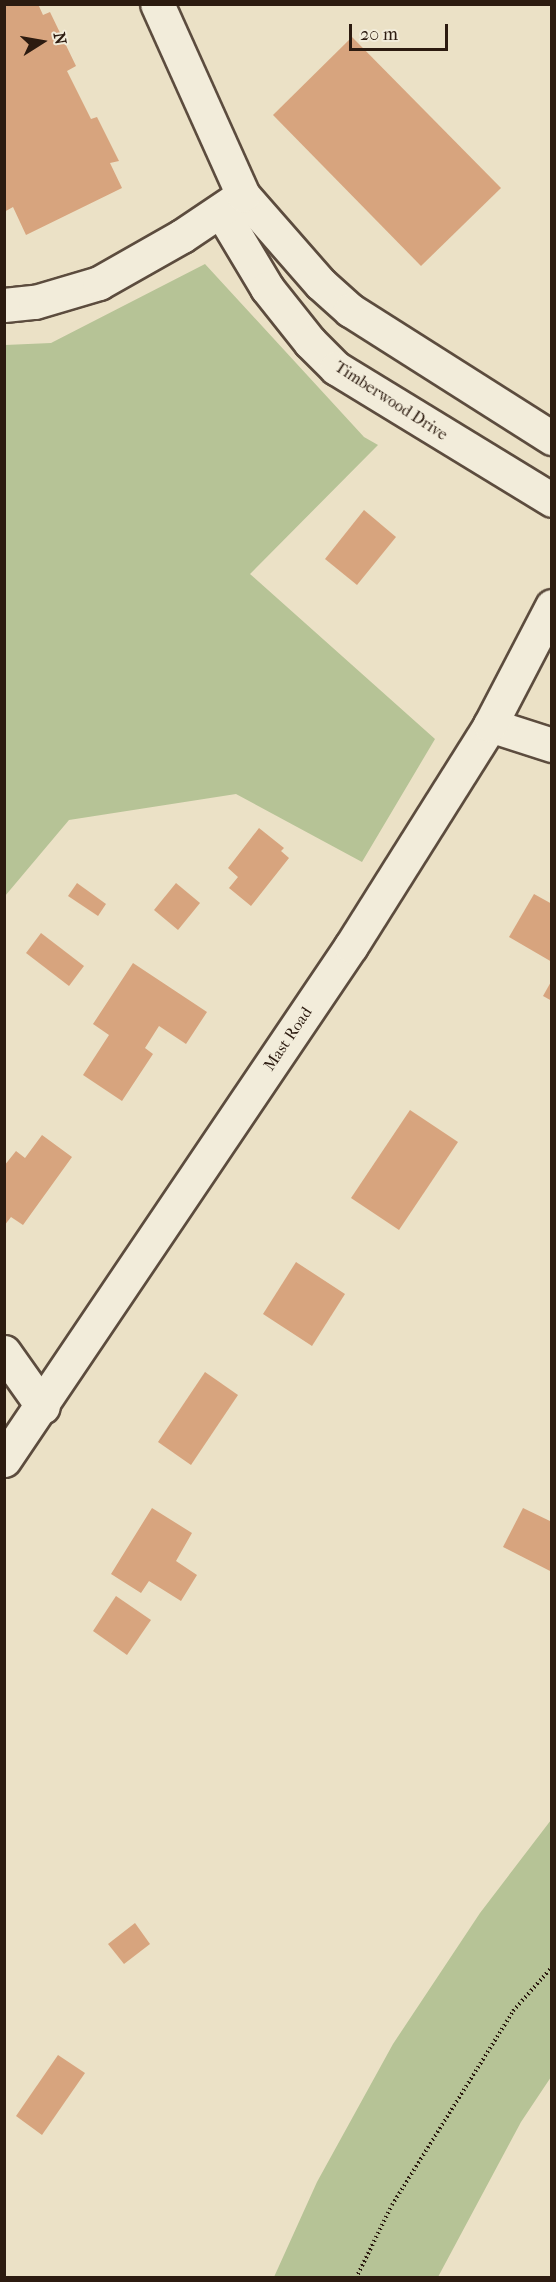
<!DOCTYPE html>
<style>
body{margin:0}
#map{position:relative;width:556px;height:2282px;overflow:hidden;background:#ebe1c6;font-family:"IM FELL French Canon",serif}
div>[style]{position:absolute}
.green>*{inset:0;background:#b6c396}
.building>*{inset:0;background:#d7a47e}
.path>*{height:4px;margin-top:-2px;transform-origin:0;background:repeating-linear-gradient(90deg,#2c1b10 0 1.5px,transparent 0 4.5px)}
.roads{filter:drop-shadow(2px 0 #5c4c3e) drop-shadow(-2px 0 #5c4c3e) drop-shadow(0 2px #5c4c3e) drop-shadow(0 -2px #5c4c3e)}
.minor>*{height:33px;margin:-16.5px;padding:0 16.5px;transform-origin:16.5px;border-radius:16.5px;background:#f2ecda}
.secondary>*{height:33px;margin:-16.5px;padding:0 16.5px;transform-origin:16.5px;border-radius:16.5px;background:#f2ecda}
span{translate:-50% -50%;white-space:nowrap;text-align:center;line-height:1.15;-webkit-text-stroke:5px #f2ecda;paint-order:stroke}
.street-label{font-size:16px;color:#2c1b10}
.frame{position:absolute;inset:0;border:6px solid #2c1b10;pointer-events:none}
.north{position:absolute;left:12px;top:12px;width:60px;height:60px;-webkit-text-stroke:4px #f2ecda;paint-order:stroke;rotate:79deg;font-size:16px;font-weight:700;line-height:24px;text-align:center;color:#2c1b10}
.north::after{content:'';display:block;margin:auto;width:21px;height:27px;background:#2c1b10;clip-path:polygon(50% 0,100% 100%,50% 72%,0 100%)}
.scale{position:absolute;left:349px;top:24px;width:99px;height:27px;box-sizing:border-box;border:3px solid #2c1b10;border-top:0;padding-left:8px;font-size:18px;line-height:21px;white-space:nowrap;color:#2c1b10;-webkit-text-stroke:4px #f2ecda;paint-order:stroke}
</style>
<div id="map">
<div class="green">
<i style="clip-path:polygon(205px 264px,364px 437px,378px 445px,250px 574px,435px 739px,362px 862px,236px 794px,69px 820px,5px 896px,5px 345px,51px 343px)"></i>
<i style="clip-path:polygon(551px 1820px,551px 2077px,521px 2122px,438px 2277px,274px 2277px,317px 2182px,393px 2044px,480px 1913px)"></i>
</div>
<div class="building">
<i style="clip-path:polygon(9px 4px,38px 4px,43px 15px,50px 12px,76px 66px,67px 71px,91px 119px,97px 117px,119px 161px,110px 163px,122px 188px,26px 235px,13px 207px,4px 212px,4px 7px)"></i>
<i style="clip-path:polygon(352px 37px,501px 188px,421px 266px,273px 115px)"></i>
<i style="clip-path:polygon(364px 510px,396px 537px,357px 585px,325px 559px)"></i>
<i style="clip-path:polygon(259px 828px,284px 848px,281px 851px,289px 858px,251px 906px,229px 888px,238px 877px,228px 868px)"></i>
<i style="clip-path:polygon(77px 883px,106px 904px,98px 916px,68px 896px)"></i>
<i style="clip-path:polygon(176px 883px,200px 903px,178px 930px,154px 910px)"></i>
<i style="clip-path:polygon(534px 894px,552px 904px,552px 962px,509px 937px)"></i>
<i style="clip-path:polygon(41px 933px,84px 966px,69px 986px,26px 953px)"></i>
<i style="clip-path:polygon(133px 963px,207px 1012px,186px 1044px,159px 1026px,145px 1048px,153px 1054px,122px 1101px,83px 1075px,109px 1035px,93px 1024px)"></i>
<i style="clip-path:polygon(552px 980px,552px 1001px,543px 996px)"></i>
<i style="clip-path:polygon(410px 1110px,458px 1142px,399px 1230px,351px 1198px)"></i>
<i style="clip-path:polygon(42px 1135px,72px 1157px,23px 1225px,11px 1217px,4px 1226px,4px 1166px,16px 1151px,25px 1158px)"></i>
<i style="clip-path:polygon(296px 1262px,345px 1294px,312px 1346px,263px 1314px)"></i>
<i style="clip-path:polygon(205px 1372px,238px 1395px,191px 1465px,158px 1442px)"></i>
<i style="clip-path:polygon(152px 1508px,192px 1533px,176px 1561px,197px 1575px,181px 1601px,149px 1581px,141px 1593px,111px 1574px)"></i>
<i style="clip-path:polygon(523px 1508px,552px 1522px,552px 1572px,503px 1547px)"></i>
<i style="clip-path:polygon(116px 1596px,151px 1620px,127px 1655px,93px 1631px)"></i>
<i style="clip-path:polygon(135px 1923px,150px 1944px,124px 1964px,108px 1944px)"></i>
<i style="clip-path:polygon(58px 2055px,85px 2073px,42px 2135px,16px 2116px)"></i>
</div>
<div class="path">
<i style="left:356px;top:2278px;width:81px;rotate:-63.7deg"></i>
<i style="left:392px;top:2205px;width:229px;rotate:-58deg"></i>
<i style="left:513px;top:2011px;width:59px;rotate:-48.4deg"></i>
</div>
<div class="roads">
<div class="minor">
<i style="left:243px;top:195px;width:118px;rotate:48.8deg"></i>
<i style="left:321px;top:284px;width:39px;rotate:42deg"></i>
<i style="left:350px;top:310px;width:239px;rotate:32.4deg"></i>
<i style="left:221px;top:211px;width:90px;rotate:59.1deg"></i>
<i style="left:267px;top:288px;width:69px;rotate:51.5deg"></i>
<i style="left:310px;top:342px;width:37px;rotate:45deg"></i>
<i style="left:336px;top:368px;width:253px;rotate:31.4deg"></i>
<i style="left:4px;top:305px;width:31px;rotate:-6deg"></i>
<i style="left:35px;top:302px;width:67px;rotate:-16.5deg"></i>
<i style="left:99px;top:283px;width:95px;rotate:-29.5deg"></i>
<i style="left:182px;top:236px;width:73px;rotate:-33.9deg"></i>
<i style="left:243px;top:195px;width:209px;rotate:-114.2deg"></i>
<i style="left:490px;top:725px;width:65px;rotate:17.9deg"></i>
<i style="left:4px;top:1352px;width:67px;rotate:54.7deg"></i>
</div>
<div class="secondary">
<i style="left:4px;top:1460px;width:620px;rotate:-55.98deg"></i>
<i style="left:351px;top:946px;width:261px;rotate:-57.8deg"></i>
<i style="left:490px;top:725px;width:134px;rotate:-62.5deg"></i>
</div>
</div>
<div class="street-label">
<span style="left:391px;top:401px;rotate:33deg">Timberwood Drive</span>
<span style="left:288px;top:1039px;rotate:-56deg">Mast Road</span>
</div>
<div class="frame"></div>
<div class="north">N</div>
<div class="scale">20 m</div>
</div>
